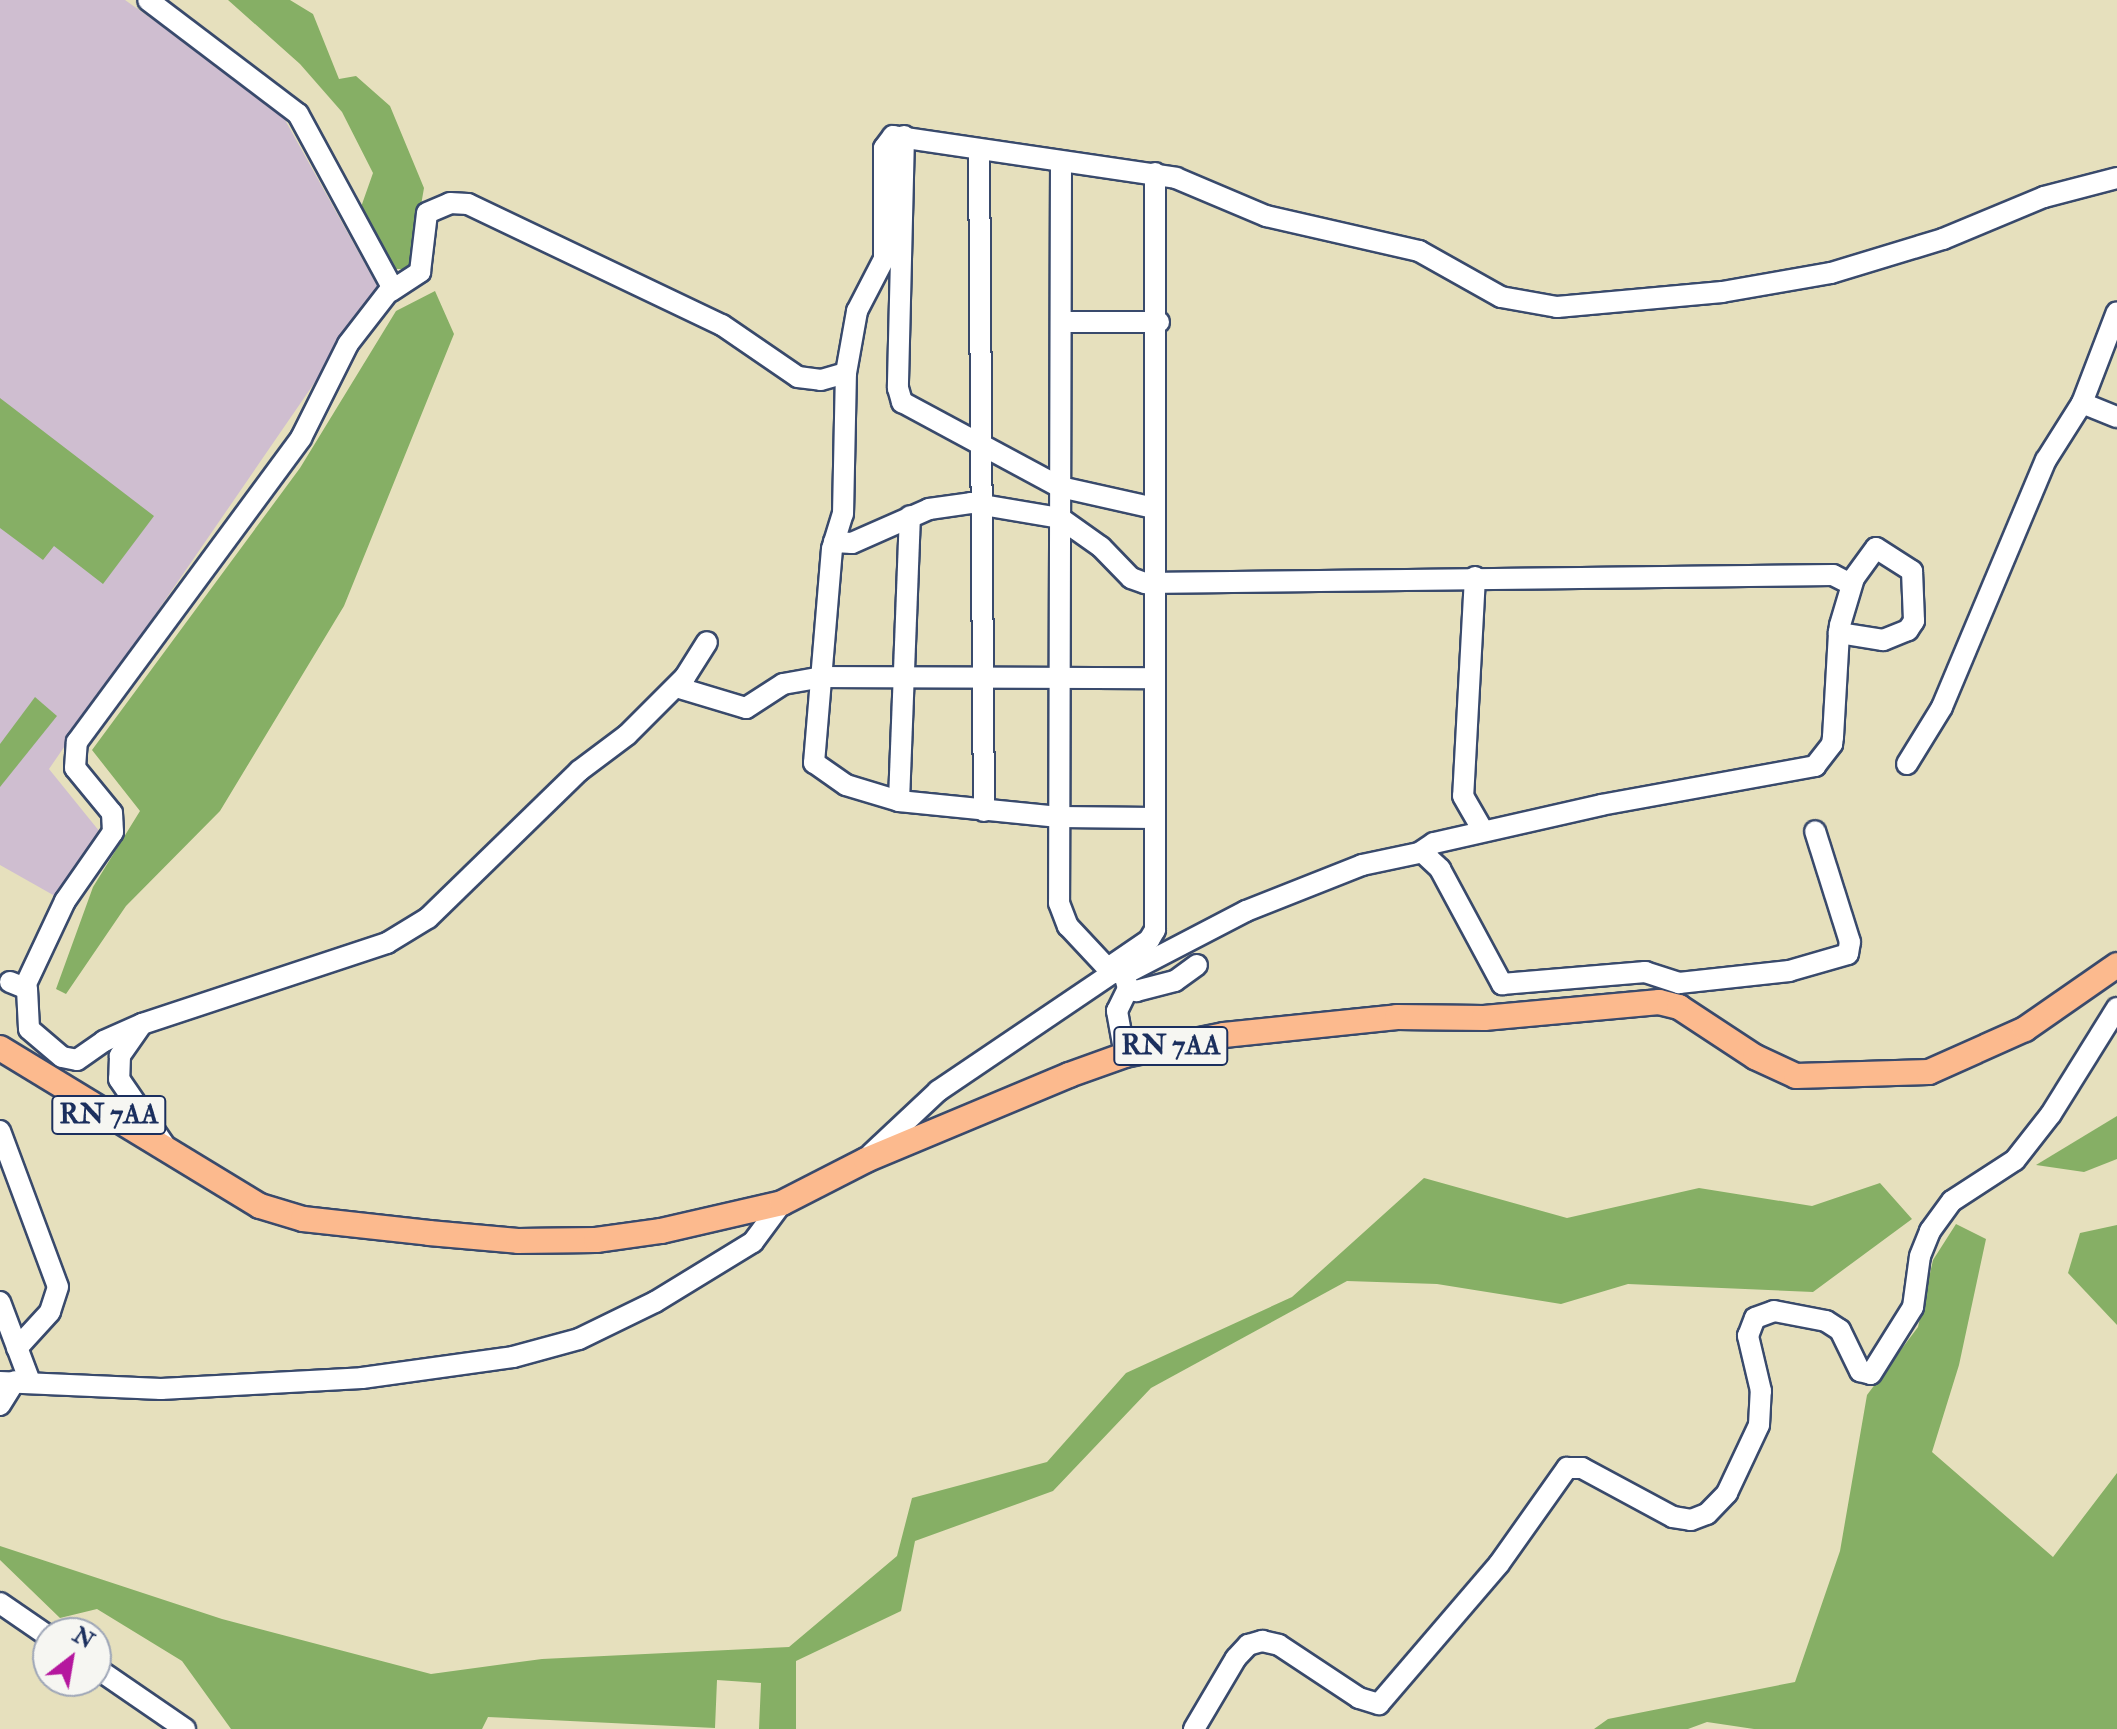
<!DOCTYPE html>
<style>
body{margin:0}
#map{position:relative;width:2117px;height:1729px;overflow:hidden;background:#e6e0bd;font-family:"IM FELL Double Pica",serif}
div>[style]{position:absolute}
.industrial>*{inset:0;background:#cfbed0}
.forest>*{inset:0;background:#86af65}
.roads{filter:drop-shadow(2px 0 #394a6c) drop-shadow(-2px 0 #394a6c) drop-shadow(0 2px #394a6c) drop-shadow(0 -2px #394a6c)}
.minor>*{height:20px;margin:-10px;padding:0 10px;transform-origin:10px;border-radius:10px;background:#fff}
.major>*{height:24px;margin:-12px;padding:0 12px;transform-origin:12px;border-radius:12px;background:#fcba8e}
span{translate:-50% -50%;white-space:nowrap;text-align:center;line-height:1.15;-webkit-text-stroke:6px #f6f6f2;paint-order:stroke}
.shield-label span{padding:2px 6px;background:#f6f6f2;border:2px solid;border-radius:6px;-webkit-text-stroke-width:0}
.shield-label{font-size:28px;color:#1b2f5e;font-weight:700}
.north{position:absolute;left:32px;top:1617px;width:80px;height:80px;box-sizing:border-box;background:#f6f6f2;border:2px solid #9ea6b7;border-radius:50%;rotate:31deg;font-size:22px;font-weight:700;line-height:32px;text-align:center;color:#1b2f5e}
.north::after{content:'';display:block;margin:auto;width:28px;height:36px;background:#b5179e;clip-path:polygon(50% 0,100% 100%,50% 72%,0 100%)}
</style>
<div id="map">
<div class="industrial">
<i style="clip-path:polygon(0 0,125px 0,279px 109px,379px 289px,49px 769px,104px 837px,62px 900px,0 865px)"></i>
</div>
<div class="forest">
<i style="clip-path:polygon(228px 0,290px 0,313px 14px,339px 79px,356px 76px,390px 106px,424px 188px,410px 269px,395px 269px,361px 207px,373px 173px,342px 112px,300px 64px)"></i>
<i style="clip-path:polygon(435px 291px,454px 334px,344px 606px,220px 811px,126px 906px,66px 994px,56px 989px,93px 887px,140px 811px,92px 750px,300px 468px,396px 311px)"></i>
<i style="clip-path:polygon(0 398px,154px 516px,103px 584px,54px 546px,43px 560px,0 528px)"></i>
<i style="clip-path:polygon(35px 697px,57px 716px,0 787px,0 744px)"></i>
<i style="clip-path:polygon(2117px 1116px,2117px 1159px,2084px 1172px,2036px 1165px)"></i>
<i style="clip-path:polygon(1424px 1178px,1567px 1218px,1699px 1188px,1812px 1206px,1880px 1183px,1912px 1219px,1813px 1292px,1628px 1284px,1561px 1304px,1437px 1284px,1347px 1281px,1151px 1388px,1053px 1491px,915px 1541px,901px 1611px,796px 1661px,796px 1729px,759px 1729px,761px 1683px,717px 1680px,715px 1728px,488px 1717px,482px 1729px,231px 1729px,182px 1661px,97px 1609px,60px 1618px,0 1560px,0 1546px,222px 1619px,431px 1674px,542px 1659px,789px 1647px,897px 1556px,912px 1498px,1047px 1462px,1126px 1373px,1292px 1297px)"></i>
<i style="clip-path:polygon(1956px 1224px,1986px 1239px,1959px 1365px,1932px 1452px,2053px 1557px,2117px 1473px,2117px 1729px,1754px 1729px,1707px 1722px,1688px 1729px,1594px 1729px,1608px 1719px,1795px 1682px,1840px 1551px,1867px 1395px,1918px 1327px,1933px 1260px)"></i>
<i style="clip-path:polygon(2117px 1225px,2117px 1325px,2068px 1273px,2080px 1233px)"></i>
</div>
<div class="roads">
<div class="minor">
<i style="left:904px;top:136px;width:252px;rotate:91.4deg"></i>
<i style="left:898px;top:388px;width:15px;rotate:74deg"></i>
<i style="left:902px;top:402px;width:179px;rotate:28.3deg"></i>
<i style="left:1060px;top:487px;width:96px;rotate:12.6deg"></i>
<i style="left:979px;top:151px;width:660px;rotate:89.57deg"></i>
<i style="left:1061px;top:162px;width:741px;rotate:90.15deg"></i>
<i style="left:1059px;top:903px;width:25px;rotate:69deg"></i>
<i style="left:1068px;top:926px;width:64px;rotate:46.9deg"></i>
<i style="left:1112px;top:973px;width:15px"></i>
<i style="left:1127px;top:973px;width:134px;rotate:-27.5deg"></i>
<i style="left:1246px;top:911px;width:125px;rotate:-21.6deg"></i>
<i style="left:1362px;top:865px;width:58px;rotate:-11.9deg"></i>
<i style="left:1419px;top:853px;width:18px;rotate:-34deg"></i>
<i style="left:1434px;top:843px;width:171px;rotate:-12.8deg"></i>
<i style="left:1601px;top:805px;width:218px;rotate:-10.3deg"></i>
<i style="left:1815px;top:766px;width:28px;rotate:-52deg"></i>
<i style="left:1832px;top:744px;width:7px;rotate:-82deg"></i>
<i style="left:1833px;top:737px;width:104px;rotate:-86.7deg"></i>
<i style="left:1839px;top:633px;width:8px;rotate:-83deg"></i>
<i style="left:1840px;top:625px;width:49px;rotate:-73.4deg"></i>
<i style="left:1854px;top:578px;width:37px;rotate:-54deg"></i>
<i style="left:1876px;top:548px;width:43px;rotate:32.6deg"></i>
<i style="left:1912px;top:571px;width:50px;rotate:87.7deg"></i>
<i style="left:1914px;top:621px;width:11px;rotate:124deg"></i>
<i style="left:1908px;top:630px;width:27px;rotate:158deg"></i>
<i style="left:1883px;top:640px;width:45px;rotate:-171deg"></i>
<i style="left:391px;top:291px;width:35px;rotate:-33deg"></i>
<i style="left:420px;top:272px;width:59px;rotate:-83.2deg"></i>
<i style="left:427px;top:213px;width:25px;rotate:-23deg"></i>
<i style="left:450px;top:203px;width:18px;rotate:3deg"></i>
<i style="left:468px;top:204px;width:281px;rotate:25.5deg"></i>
<i style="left:722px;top:325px;width:92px;rotate:34.4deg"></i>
<i style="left:798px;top:377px;width:23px;rotate:7deg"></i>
<i style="left:821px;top:380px;width:26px;rotate:-16deg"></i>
<i style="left:1061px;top:322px;width:98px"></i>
<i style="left:2082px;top:403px;width:38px;rotate:22deg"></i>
<i style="left:834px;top:542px;width:18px;rotate:3deg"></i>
<i style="left:852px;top:543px;width:84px;rotate:-23.8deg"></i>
<i style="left:929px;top:509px;width:42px;rotate:-8.1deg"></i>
<i style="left:971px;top:503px;width:90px;rotate:9.6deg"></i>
<i style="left:1060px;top:518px;width:50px;rotate:35.3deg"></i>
<i style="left:1101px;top:547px;width:43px;rotate:45.9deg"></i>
<i style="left:1131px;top:578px;width:15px;rotate:20deg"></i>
<i style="left:1145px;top:583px;width:688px;rotate:-0.67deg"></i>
<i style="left:1833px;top:575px;width:20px;rotate:27deg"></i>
<i style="left:1475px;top:577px;width:219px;rotate:93.1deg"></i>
<i style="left:1463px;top:796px;width:38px;rotate:60deg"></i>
<i style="left:676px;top:687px;width:73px;rotate:16.7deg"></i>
<i style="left:746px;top:708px;width:44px;rotate:-33deg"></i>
<i style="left:783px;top:684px;width:41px;rotate:-9.9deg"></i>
<i style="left:823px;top:677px;width:332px;rotate:0.2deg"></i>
<i style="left:1907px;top:764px;width:67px;rotate:-58.4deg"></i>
<i style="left:1942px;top:707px;width:268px;rotate:-67.2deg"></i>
<i style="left:2046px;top:460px;width:67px;rotate:-57.7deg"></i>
<i style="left:2082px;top:403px;width:97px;rotate:-69deg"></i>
<i style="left:899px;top:801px;width:285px;rotate:-87.8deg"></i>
<i style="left:1155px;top:818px;width:96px;rotate:-179.4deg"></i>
<i style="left:1059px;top:817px;width:161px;rotate:-174.3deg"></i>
<i style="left:899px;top:801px;width:55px;rotate:-163.2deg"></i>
<i style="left:846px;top:785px;width:39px;rotate:-145deg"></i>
<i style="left:814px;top:763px;width:215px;rotate:-85.2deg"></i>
<i style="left:832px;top:549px;width:37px;rotate:-73deg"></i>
<i style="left:843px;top:514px;width:141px;rotate:-88.8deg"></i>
<i style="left:846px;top:373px;width:63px;rotate:-79.9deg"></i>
<i style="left:857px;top:311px;width:59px;rotate:-62.6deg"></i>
<i style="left:884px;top:259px;width:111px;rotate:-90deg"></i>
<i style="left:884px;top:148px;width:15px;rotate:-53deg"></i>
<i style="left:893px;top:136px;width:286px;rotate:8.4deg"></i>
<i style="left:1176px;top:178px;width:98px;rotate:22.9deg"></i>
<i style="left:1266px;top:216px;width:157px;rotate:12.9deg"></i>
<i style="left:1419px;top:251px;width:94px;rotate:29.3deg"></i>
<i style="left:1501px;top:297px;width:57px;rotate:10.1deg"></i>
<i style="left:1557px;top:307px;width:166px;rotate:-5.2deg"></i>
<i style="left:1722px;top:292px;width:111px;rotate:-9.9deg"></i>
<i style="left:1831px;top:273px;width:117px;rotate:-16.9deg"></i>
<i style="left:1943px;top:239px;width:109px;rotate:-22.6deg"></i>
<i style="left:2044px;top:197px;width:75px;rotate:-14.6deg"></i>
<i style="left:1422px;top:852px;width:25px;rotate:43deg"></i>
<i style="left:1440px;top:869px;width:131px;rotate:61.7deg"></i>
<i style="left:1502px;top:984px;width:144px;rotate:-4.8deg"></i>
<i style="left:1645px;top:972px;width:36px;rotate:18deg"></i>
<i style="left:1679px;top:983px;width:111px;rotate:-6.2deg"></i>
<i style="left:1789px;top:971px;width:61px;rotate:-16.1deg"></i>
<i style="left:1848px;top:954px;width:12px;rotate:-81deg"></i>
<i style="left:1850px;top:942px;width:116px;rotate:-107.5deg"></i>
<i style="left:1108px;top:968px;width:50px;rotate:-34.3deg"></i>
<i style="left:1149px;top:940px;width:12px;rotate:-59deg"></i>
<i style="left:1155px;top:930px;width:757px;rotate:-90deg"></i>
<i style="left:1124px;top:974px;width:15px;rotate:74deg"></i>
<i style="left:1128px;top:988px;width:9px;rotate:21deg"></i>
<i style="left:1136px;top:991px;width:40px;rotate:-14.4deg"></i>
<i style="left:1175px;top:981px;width:27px;rotate:-36deg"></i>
<i style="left:10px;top:982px;width:18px;rotate:22deg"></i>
<i style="left:27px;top:989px;width:40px;rotate:87.1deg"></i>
<i style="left:29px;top:1029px;width:43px;rotate:40.3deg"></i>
<i style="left:62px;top:1057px;width:15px;rotate:11deg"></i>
<i style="left:77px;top:1060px;width:33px;rotate:-35deg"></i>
<i style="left:104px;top:1041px;width:42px;rotate:-24.1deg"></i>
<i style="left:142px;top:1024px;width:258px;rotate:-18.3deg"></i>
<i style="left:387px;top:943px;width:48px;rotate:-31.4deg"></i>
<i style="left:428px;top:918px;width:211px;rotate:-44.2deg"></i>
<i style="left:579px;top:771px;width:60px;rotate:-36.9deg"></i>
<i style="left:627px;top:735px;width:82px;rotate:-45deg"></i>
<i style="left:685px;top:677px;width:41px;rotate:-57.8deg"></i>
<i style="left:25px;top:986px;width:94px;rotate:-64.8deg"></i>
<i style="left:65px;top:901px;width:84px;rotate:-55.2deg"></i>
<i style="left:113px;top:832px;width:19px;rotate:-93deg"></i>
<i style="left:112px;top:813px;width:58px;rotate:-129.4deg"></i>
<i style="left:75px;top:768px;width:26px;rotate:-86deg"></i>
<i style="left:77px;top:742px;width:378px;rotate:-53.6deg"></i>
<i style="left:301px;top:438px;width:105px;rotate:-63.4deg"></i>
<i style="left:348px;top:344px;width:72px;rotate:-52.3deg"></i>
<i style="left:392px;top:287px;width:197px;rotate:-118.5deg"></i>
<i style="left:298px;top:114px;width:188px;rotate:-142.8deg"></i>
<i style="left:142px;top:1024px;width:39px;rotate:125deg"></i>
<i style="left:120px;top:1056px;width:23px;rotate:92deg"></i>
<i style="left:119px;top:1079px;width:81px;rotate:55.5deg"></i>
<i style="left:1125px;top:1055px;width:45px;rotate:-100.3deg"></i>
<i style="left:1117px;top:1011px;width:25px;rotate:-64deg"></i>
<i style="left:0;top:1131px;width:166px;rotate:69.6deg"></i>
<i style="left:58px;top:1287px;width:26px;rotate:108deg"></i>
<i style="left:50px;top:1312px;width:49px;rotate:132.5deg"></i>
<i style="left:871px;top:1154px;width:92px;rotate:-43.2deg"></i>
<i style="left:938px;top:1091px;width:210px;rotate:-34.1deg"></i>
<i style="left:0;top:1302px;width:85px;rotate:69.4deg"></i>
<i style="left:0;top:1382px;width:161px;rotate:2.5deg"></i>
<i style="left:161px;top:1389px;width:201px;rotate:-3.1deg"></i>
<i style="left:362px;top:1378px;width:152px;rotate:-7.9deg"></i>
<i style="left:513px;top:1357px;width:68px;rotate:-15.3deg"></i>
<i style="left:579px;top:1339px;width:85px;rotate:-26deg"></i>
<i style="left:655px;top:1302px;width:115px;rotate:-31.5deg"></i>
<i style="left:753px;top:1242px;width:49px;rotate:-53.4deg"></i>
<i style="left:0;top:1405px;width:28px;rotate:-58deg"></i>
<i style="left:0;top:1603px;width:58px;rotate:34.5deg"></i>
<i style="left:96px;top:1668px;width:108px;rotate:34.4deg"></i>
<i style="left:1194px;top:1729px;width:82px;rotate:-59.4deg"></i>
<i style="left:1236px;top:1658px;width:18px;rotate:-47deg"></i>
<i style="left:1248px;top:1645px;width:15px;rotate:-16deg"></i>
<i style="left:1262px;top:1641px;width:17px;rotate:13deg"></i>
<i style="left:1279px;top:1645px;width:96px;rotate:33.5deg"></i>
<i style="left:1359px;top:1698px;width:21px;rotate:17deg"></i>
<i style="left:1379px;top:1704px;width:184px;rotate:-49.4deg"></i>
<i style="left:1499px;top:1564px;width:118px;rotate:-54.7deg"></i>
<i style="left:1567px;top:1468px;width:15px"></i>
<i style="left:1582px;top:1468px;width:103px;rotate:28.3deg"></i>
<i style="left:1673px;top:1517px;width:18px;rotate:9deg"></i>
<i style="left:1691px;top:1520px;width:17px;rotate:-21deg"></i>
<i style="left:1707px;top:1514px;width:29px;rotate:-46deg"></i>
<i style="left:1727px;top:1493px;width:75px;rotate:-64.8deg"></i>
<i style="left:1759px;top:1425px;width:34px;rotate:-87deg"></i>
<i style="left:1761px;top:1391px;width:57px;rotate:-103.3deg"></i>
<i style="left:1748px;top:1336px;width:19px;rotate:-69deg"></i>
<i style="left:1755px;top:1318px;width:20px;rotate:-20deg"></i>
<i style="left:1774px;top:1311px;width:53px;rotate:10.9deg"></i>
<i style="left:1826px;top:1321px;width:17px;rotate:33deg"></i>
<i style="left:1840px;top:1330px;width:46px;rotate:64deg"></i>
<i style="left:1860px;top:1371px;width:11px;rotate:15deg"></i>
<i style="left:1871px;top:1374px;width:79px;rotate:-57.9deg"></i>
<i style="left:1913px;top:1307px;width:51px;rotate:-82.2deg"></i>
<i style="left:1920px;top:1256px;width:27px;rotate:-68deg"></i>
<i style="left:1930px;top:1231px;width:37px;rotate:-54deg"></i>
<i style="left:1952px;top:1201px;width:75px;rotate:-33.1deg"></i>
<i style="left:2015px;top:1160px;width:58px;rotate:-52deg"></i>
<i style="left:2051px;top:1114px;width:125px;rotate:-58.1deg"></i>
</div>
<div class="major">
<i style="left:0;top:1048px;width:304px;rotate:31.3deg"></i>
<i style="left:260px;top:1206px;width:45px;rotate:16.8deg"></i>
<i style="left:303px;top:1219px;width:127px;rotate:6.3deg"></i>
<i style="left:429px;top:1233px;width:89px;rotate:5.1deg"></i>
<i style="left:518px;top:1241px;width:78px;rotate:-0.7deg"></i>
<i style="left:596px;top:1240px;width:66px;rotate:-7.9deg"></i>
<i style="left:661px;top:1231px;width:124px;rotate:-13deg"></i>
<i style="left:782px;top:1203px;width:94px;rotate:-27.1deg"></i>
<i style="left:866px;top:1160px;width:220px;rotate:-22.7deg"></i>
<i style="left:1069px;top:1075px;width:59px;rotate:-19.7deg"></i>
<i style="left:1125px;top:1055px;width:101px;rotate:-11.4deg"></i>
<i style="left:1224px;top:1035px;width:174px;rotate:-5.9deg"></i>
<i style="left:1397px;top:1017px;width:87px;rotate:0.7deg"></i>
<i style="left:1484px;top:1018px;width:176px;rotate:-5.2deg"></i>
<i style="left:1659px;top:1002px;width:21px;rotate:14deg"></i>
<i style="left:1679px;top:1007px;width:91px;rotate:33.3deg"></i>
<i style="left:1755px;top:1057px;width:45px;rotate:24.9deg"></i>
<i style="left:1796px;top:1076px;width:133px;rotate:-1.7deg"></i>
<i style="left:1929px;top:1072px;width:105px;rotate:-24.1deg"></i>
<i style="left:2025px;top:1029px;width:112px;rotate:-34.8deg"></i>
</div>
</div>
<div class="shield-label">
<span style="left:1171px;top:1046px">RN 7AA</span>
<span style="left:109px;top:1115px">RN 7AA</span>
</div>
<div class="north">N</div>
</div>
